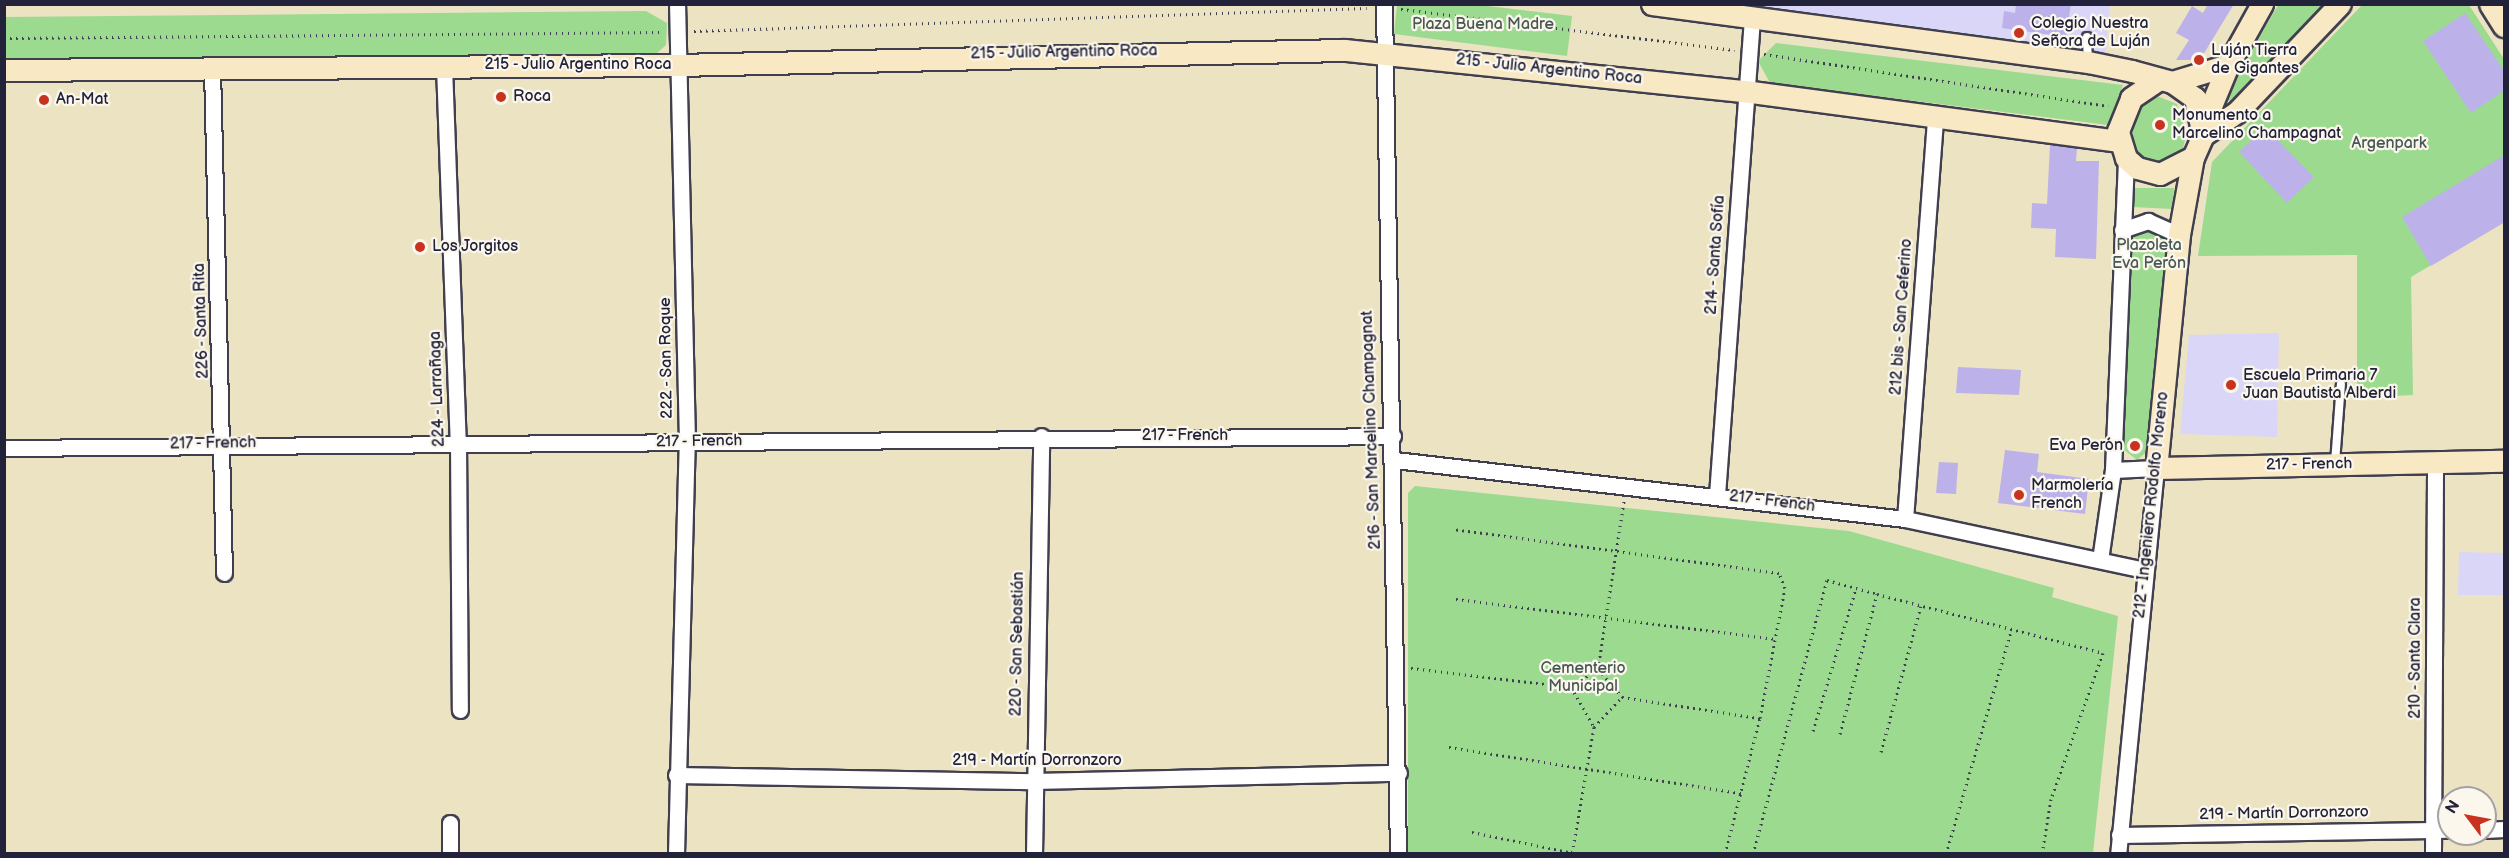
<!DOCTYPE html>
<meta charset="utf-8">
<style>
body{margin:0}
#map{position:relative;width:2509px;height:858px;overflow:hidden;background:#ece3c3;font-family:"Balsamiq Sans",sans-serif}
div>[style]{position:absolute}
.built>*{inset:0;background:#dad6f7}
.green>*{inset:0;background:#9cda90}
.building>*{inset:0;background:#bcb2e9}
.path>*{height:3px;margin-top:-1.5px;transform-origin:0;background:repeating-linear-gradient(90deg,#403f4f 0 1.5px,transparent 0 6px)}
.roads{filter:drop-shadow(2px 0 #403f4f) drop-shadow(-2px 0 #403f4f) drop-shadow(0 2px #403f4f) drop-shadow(0 -2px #403f4f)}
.lane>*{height:8px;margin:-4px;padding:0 4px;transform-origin:4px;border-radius:4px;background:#fff}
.street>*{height:15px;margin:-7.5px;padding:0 7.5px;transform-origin:7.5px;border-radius:7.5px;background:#fff}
.secondary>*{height:21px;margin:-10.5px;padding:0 10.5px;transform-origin:10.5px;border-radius:10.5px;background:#f8e8c3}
.dots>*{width:16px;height:16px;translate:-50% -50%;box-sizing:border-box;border:3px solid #fbf7ec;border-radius:50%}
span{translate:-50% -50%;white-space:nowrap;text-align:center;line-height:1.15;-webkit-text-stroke:4.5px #fbf7ec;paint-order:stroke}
.poi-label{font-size:16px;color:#22223b}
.left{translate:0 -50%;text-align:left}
.right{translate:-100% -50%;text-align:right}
.park-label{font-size:16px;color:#475954}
.street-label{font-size:16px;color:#22223b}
.frame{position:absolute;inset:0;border:6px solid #22223b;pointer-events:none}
.north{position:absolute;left:2437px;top:786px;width:60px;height:60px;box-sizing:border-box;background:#fbf7ec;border:2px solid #a4a2a5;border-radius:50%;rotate:302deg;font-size:16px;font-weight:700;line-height:24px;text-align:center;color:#22223b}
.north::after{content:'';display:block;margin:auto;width:21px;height:27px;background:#c8321e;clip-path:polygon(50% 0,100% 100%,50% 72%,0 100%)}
</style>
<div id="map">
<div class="built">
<i style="clip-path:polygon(1756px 5px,2110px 5px,2105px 61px)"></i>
<i style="clip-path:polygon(2279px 333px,2277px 437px,2180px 434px,2189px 335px)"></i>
<i style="clip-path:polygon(2459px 552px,2504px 553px,2504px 595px,2458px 595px)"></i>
</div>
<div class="green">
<i style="clip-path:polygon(1397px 5px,1479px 5px,1572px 16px,1567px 56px,1394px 34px)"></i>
<i style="clip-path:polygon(2278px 5px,2330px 5px,2232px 104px,2225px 98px)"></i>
<i style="clip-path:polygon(2362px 5px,2469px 5px,2504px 59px,2504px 222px,2411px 277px,2413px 395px,2357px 398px,2357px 255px,2198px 256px,2212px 162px)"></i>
<i style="clip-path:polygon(646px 11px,667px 23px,666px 45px,655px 55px,5px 64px,4px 17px)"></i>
<i style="clip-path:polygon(1776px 43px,2123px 85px,2108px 125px,1770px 83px,1758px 61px)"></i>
<i style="clip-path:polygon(2157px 96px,2177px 104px,2186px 134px,2182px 154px,2152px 169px,2135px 153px,2131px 119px,2136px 105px)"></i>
<i style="clip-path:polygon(2133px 188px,2174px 188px,2172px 209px,2132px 207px)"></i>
<i style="clip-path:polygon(2145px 228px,2170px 239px,2150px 449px,2137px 460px,2123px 449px,2128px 253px,2134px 233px)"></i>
<i style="clip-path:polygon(1415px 486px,1849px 531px,2054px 588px,2052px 597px,2118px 616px,2093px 853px,1408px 853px,1408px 493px)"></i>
</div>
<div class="building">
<i style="clip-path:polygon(2016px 4px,2071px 4px,2066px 37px,2002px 28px,2004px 11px,2015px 13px)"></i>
<i style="clip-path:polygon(2208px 4px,2234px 4px,2200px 60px,2176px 60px,2189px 40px,2176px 33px,2192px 6px,2203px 13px)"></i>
<i style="clip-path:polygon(2465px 13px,2505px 72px,2505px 90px,2471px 113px,2423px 41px)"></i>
<i style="clip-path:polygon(2265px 127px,2314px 177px,2287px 203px,2239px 152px)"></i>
<i style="clip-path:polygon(2050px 145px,2077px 148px,2076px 161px,2099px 161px,2096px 259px,2055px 257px,2056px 229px,2031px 228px,2032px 203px,2047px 204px)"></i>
<i style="clip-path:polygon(2505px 155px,2505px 222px,2431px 266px,2402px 217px)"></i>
<i style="clip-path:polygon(1958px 367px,2021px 370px,2019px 395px,1956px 393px)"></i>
<i style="clip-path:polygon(2005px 450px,2039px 454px,2037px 472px,2089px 479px,2085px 514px,1998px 503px)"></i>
<i style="clip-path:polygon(1939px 462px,1958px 463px,1956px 494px,1936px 493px)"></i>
</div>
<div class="path">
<i style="left:1401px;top:9px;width:336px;rotate:7deg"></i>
<i style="left:694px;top:31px;width:673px;rotate:-1.96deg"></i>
<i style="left:4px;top:38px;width:659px;rotate:-0.52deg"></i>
<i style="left:1764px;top:54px;width:348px;rotate:8.6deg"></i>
<i style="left:1456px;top:599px;width:321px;rotate:7.1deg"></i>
<i style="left:1411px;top:668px;width:161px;rotate:6.8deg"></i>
<i style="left:1571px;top:687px;width:32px;rotate:-34deg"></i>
<i style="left:1598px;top:669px;width:37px;rotate:49deg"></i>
<i style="left:1622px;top:697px;width:140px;rotate:8.7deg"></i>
<i style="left:1760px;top:718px;width:132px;rotate:-79.1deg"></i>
<i style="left:1785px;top:588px;width:16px;rotate:-112deg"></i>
<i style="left:1779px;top:573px;width:327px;rotate:-172.3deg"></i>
<i style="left:1598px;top:669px;width:170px;rotate:-81.2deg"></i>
<i style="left:1571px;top:687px;width:46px;rotate:60.1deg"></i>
<i style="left:1594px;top:727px;width:129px;rotate:99.8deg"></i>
<i style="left:1594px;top:727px;width:40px;rotate:-47deg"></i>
<i style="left:1813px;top:731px;width:148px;rotate:-73.2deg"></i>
<i style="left:1840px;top:734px;width:145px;rotate:-75.2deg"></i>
<i style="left:1877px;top:594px;width:234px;rotate:14.6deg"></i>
<i style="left:2103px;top:653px;width:155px;rotate:109.6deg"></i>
<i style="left:2051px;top:799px;width:56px;rotate:99.3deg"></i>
<i style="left:1449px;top:747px;width:296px;rotate:9deg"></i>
<i style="left:1881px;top:752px;width:151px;rotate:-74.7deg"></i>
<i style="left:1472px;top:832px;width:108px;rotate:11.7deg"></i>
<i style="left:1725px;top:854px;width:140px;rotate:-75.6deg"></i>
<i style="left:1753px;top:854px;width:284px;rotate:-74.9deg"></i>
<i style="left:1827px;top:580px;width:53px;rotate:15.4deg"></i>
<i style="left:1946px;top:854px;width:231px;rotate:-73.7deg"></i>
</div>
<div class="roads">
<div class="lane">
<i style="left:2087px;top:37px;width:23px;rotate:88deg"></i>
<i style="left:2335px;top:463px;width:79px;rotate:-85.7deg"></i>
</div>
<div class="street">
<i style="left:1384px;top:4px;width:850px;rotate:89.06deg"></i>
<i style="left:444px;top:66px;width:375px;rotate:87.9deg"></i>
<i style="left:458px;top:441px;width:269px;rotate:89.6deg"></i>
<i style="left:212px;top:68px;width:505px;rotate:88.64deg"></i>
<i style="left:2122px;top:230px;width:28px;rotate:-19deg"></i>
<i style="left:2148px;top:221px;width:34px;rotate:24deg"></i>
<i style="left:4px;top:448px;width:1389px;rotate:-0.49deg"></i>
<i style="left:1395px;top:460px;width:513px;rotate:6.6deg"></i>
<i style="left:1905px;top:519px;width:244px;rotate:12deg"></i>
<i style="left:2113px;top:470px;width:43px;rotate:-2.7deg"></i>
<i style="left:2156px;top:468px;width:388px;rotate:95.6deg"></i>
<i style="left:1717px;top:495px;width:478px;rotate:-85.8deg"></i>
<i style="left:1905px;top:519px;width:402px;rotate:-85.7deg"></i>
<i style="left:2100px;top:560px;width:91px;rotate:-81.8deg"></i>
<i style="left:2113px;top:470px;width:312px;rotate:-87.6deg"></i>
<i style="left:676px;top:775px;width:357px;rotate:1deg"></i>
<i style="left:1033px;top:781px;width:366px;rotate:-1.3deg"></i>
<i style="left:2485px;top:830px;width:19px;rotate:-3deg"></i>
<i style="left:2119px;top:835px;width:330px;rotate:-0.9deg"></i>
<i style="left:450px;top:854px;width:31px;rotate:-90deg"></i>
<i style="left:676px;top:854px;width:412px;rotate:-88.5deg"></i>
<i style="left:687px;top:442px;width:438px;rotate:-91.3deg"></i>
<i style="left:1034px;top:854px;width:418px;rotate:-89deg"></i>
<i style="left:2433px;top:854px;width:391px;rotate:-89.7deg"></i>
</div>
<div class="secondary">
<i style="left:1652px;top:4px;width:440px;rotate:7.6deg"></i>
<i style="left:2088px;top:62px;width:45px;rotate:11.6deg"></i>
<i style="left:2132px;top:71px;width:41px;rotate:15.4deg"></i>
<i style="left:2172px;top:82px;width:28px;rotate:35deg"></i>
<i style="left:2195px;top:98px;width:38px;rotate:78deg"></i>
<i style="left:2203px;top:135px;width:24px;rotate:114deg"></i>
<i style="left:2193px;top:157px;width:37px;rotate:153deg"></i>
<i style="left:2160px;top:174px;width:24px;rotate:-165deg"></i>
<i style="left:2137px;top:168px;width:15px;rotate:-138deg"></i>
<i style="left:2126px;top:158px;width:28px;rotate:-107deg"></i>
<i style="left:2118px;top:131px;width:35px;rotate:-68deg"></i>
<i style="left:2131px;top:98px;width:34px;rotate:-34deg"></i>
<i style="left:2490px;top:4px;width:26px;rotate:58deg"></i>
<i style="left:4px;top:70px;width:673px;rotate:-0.43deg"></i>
<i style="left:677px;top:65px;width:668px;rotate:-1.29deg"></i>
<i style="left:1345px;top:50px;width:401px;rotate:5.9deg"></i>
<i style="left:1744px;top:91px;width:377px;rotate:7.6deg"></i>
<i style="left:2172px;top:82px;width:59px;rotate:-16.9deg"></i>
<i style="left:2204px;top:123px;width:63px;rotate:-67.5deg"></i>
<i style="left:2228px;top:65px;width:70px;rotate:-60.9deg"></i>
<i style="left:2203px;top:135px;width:41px;rotate:-34.1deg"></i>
<i style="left:2237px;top:112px;width:149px;rotate:-46.4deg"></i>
<i style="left:2193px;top:157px;width:79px;rotate:100.2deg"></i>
<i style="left:2179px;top:235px;width:234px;rotate:95.6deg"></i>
<i style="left:2156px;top:468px;width:348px;rotate:-1.2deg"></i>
</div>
</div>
<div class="dots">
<i style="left:2019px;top:33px;background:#c8321e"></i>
<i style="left:2199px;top:60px;background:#c8321e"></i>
<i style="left:501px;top:97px;background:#c8321e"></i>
<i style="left:44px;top:100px;background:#c8321e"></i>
<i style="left:2160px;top:125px;background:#c8321e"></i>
<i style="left:420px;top:247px;background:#c8321e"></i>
<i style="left:2231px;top:385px;background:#c8321e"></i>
<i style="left:2135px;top:446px;background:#c8321e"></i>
<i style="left:2019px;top:495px;background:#c8321e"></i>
</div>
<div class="poi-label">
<span class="left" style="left:2031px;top:33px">Colegio Nuestra<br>Señora de Luján</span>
<span class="left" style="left:2211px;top:60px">Luján Tierra<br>de Gigantes</span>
<span class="left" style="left:513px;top:97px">Roca</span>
<span class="left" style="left:56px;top:100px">An-Mat</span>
<span class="left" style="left:2172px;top:125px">Monumento a<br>Marcelino Champagnat</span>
<span class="left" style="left:432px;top:247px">Los Jorgitos</span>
<span class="left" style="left:2243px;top:385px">Escuela Primaria 7<br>Juan Bautista Alberdi</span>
<span class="right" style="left:2123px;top:446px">Eva Perón</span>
<span class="left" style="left:2031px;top:495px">Marmolería<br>French</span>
</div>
<div class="park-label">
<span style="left:1483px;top:25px">Plaza Buena Madre</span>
<span style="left:2389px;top:144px">Argenpark</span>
<span style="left:2149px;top:255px">Plazoleta<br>Eva Perón</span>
<span style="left:1583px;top:678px">Cementerio<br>Municipal</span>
</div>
<div class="street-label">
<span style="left:1064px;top:53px;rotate:-1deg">215 - Julio Argentino Roca</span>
<span style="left:578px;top:65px">215 - Julio Argentino Roca</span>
<span style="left:1549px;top:70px;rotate:6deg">215 - Julio Argentino Roca</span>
<span style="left:1716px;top:255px;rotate:-86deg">214 - Santa Sofía</span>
<span style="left:1902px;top:317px;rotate:-86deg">212 bis - San Ceferino</span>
<span style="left:202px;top:321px;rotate:-92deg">226 - Santa Rita</span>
<span style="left:667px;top:358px;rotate:-91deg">222 - San Roque</span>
<span style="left:438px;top:389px;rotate:-92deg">224 - Larrañaga</span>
<span style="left:1372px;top:430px;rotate:-92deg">216 - San Marcelino Champagnat</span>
<span style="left:1185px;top:436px">217 - French</span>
<span style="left:699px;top:442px;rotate:-1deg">217 - French</span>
<span style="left:213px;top:444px;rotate:-1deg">217 - French</span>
<span style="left:2309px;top:465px;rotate:-1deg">217 - French</span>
<span style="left:1772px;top:502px;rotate:7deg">217 - French</span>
<span style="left:2152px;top:505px;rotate:-84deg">212 - Ingeniero Rodolfo Moreno</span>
<span style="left:1018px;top:644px;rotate:-89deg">220 - San Sebastián</span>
<span style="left:2416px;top:658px;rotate:-90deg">210 - Santa Clara</span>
<span style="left:1037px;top:761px">219 - Martín Dorronzoro</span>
<span style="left:2284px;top:814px;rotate:-1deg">219 - Martín Dorronzoro</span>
</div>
<div class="frame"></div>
<div class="north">N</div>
</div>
